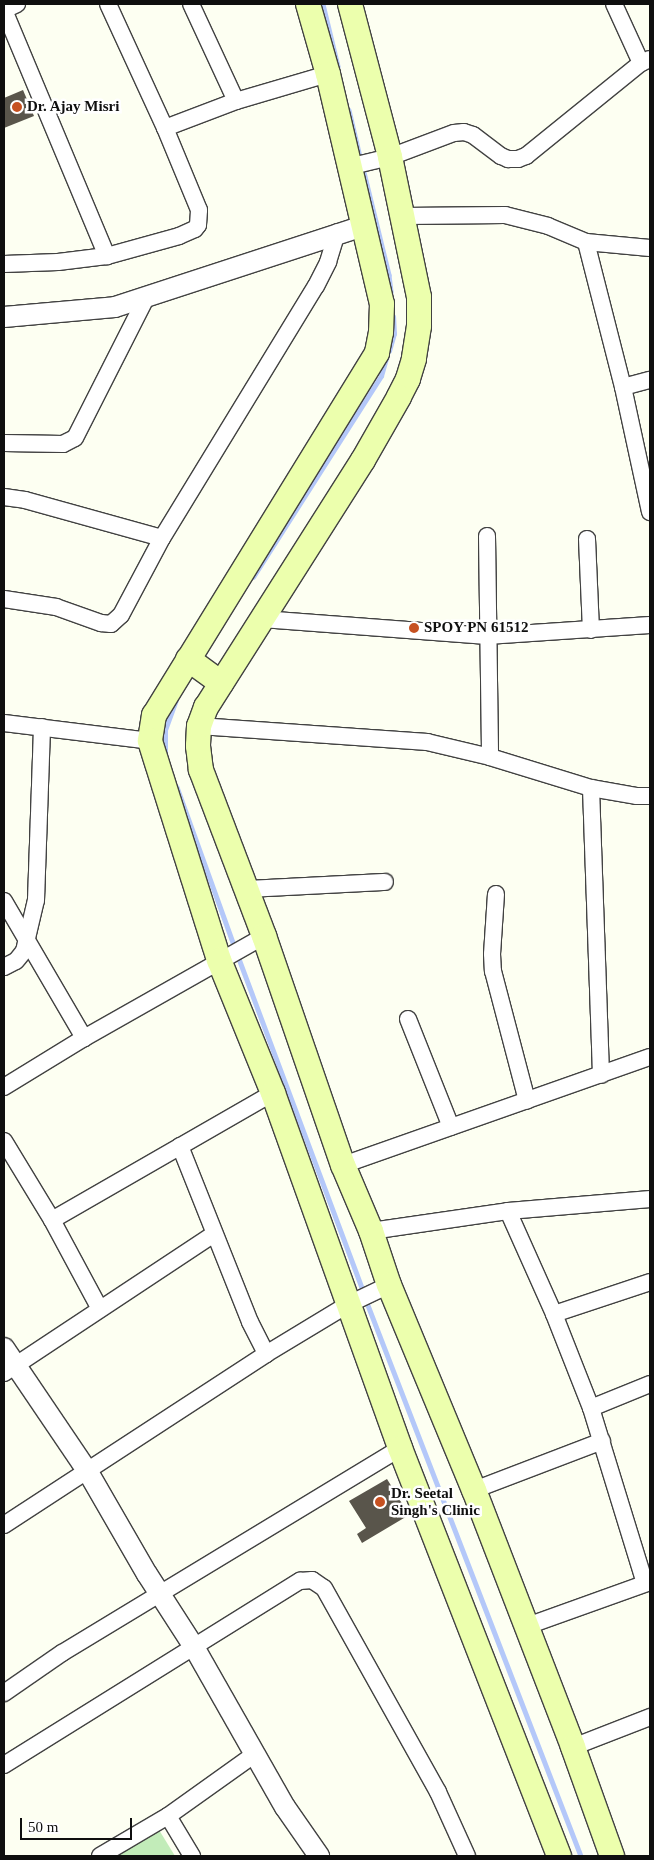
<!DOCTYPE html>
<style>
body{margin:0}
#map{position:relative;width:654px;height:1860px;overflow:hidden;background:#fdfff2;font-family:"Times New Roman",serif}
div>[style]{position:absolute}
.green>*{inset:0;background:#c2ecb9}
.stream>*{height:4.5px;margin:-2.25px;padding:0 2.25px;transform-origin:2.25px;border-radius:2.25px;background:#b4c8f9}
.building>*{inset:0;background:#59554b}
.roads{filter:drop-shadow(1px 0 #424242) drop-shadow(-1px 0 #424242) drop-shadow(0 1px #424242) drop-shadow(0 -1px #424242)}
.minor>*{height:16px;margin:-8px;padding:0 8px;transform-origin:8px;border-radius:8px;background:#fff}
.tertiary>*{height:20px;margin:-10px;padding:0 10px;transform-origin:10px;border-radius:10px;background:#fff}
.secondary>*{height:24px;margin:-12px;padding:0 12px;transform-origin:12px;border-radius:12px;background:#ecffad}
.dots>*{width:14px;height:14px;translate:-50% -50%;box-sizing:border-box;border:2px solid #fff;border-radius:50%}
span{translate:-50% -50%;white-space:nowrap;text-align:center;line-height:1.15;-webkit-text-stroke:5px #fff;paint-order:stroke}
.poi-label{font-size:15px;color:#0f0f0f;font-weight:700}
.left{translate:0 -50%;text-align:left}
.frame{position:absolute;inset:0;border:5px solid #0f0f0f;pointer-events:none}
.scale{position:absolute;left:20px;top:1818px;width:112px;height:22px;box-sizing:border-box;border:2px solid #0f0f0f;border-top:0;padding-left:6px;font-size:15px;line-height:18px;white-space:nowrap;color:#0f0f0f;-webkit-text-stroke:4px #fff;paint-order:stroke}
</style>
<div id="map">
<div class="green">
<i style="clip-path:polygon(156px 1825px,175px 1856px,104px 1856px)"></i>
</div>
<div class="stream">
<i style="left:323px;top:4px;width:64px;rotate:76.4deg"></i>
<i style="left:349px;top:110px;width:52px;rotate:76.8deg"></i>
<i style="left:363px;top:168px;width:110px;rotate:76.3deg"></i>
<i style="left:389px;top:275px;width:17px;rotate:83deg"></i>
<i style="left:389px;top:351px;width:18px;rotate:-74deg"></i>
<i style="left:394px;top:334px;width:17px;rotate:-93deg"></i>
<i style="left:253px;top:577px;width:238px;rotate:-57.5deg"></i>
<i style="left:381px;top:376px;width:19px;rotate:-74deg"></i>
<i style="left:165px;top:756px;width:26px;rotate:-90deg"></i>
<i style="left:165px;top:730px;width:32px;rotate:-70deg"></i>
<i style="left:177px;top:787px;width:171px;rotate:70.2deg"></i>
<i style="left:238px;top:956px;width:360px;rotate:69.5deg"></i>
<i style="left:366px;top:1300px;width:596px;rotate:68.86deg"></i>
</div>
<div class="building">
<i style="clip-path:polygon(23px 90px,34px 116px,4px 128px,4px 98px)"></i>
<i style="clip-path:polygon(387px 1479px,409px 1515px,362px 1543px,357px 1534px,366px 1528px,349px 1501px)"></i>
</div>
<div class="roads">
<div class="minor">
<i style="left:17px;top:4px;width:14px;rotate:155deg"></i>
<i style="left:4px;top:10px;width:267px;rotate:67.3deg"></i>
<i style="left:191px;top:4px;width:107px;rotate:65.1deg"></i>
<i style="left:614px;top:4px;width:65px;rotate:65.4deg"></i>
<i style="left:641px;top:63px;width:10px;rotate:-24deg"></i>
<i style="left:165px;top:128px;width:76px;rotate:-20.8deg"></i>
<i style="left:236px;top:101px;width:96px;rotate:-16.4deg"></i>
<i style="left:348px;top:167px;width:43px;rotate:-13.4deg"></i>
<i style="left:390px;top:157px;width:68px;rotate:-20.6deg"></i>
<i style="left:454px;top:133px;width:10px;rotate:-6deg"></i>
<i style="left:464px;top:132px;width:9px;rotate:18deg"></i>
<i style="left:473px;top:135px;width:35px;rotate:37deg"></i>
<i style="left:501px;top:156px;width:8px;rotate:23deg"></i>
<i style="left:508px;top:159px;width:10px"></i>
<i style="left:518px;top:159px;width:9px;rotate:-21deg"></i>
<i style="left:526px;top:156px;width:148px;rotate:-39deg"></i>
<i style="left:403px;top:216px;width:102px;rotate:-0.6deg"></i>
<i style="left:505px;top:215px;width:44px;rotate:14.3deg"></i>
<i style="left:548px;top:226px;width:41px;rotate:22.8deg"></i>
<i style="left:586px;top:242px;width:64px;rotate:5.4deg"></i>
<i style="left:586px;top:242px;width:150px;rotate:75.7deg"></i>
<i style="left:623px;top:387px;width:128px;rotate:77.8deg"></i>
<i style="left:4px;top:264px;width:54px;rotate:-2.1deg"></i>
<i style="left:58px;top:262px;width:49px;rotate:-7deg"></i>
<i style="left:107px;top:256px;width:75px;rotate:-15.5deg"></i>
<i style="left:179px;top:236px;width:17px;rotate:-24deg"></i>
<i style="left:195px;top:229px;width:5px;rotate:-53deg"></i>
<i style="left:198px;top:225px;width:15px;rotate:-86deg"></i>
<i style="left:199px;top:210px;width:89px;rotate:-112.5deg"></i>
<i style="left:165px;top:128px;width:136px;rotate:-114.7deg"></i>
<i style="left:623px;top:387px;width:28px;rotate:-15deg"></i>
<i style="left:4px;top:443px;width:59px;rotate:1deg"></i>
<i style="left:63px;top:444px;width:13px;rotate:-27deg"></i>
<i style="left:75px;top:438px;width:159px;rotate:-63.1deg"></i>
<i style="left:4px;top:497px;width:21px;rotate:8deg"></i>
<i style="left:25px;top:500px;width:142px;rotate:15.5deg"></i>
<i style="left:162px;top:538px;width:295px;rotate:-58.6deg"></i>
<i style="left:316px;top:286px;width:27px;rotate:-63deg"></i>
<i style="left:328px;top:262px;width:31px;rotate:-73deg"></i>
<i style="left:487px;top:536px;width:221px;rotate:89.2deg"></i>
<i style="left:587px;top:539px;width:91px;rotate:87.5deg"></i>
<i style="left:4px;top:599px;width:53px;rotate:8.7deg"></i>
<i style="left:56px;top:607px;width:48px;rotate:19.6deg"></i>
<i style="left:101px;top:623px;width:10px;rotate:6deg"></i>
<i style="left:111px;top:624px;width:13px;rotate:-42deg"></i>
<i style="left:121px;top:615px;width:87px;rotate:-62deg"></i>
<i style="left:262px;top:619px;width:226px;rotate:4.3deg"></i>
<i style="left:487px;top:636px;width:163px;rotate:-3.9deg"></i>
<i style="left:4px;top:723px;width:147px;rotate:7deg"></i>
<i style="left:199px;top:726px;width:229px;rotate:4deg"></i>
<i style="left:427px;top:742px;width:65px;rotate:13.4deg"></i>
<i style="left:490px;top:757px;width:106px;rotate:17.1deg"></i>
<i style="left:591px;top:788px;width:47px;rotate:9.9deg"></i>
<i style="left:637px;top:796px;width:13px"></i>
<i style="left:591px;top:788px;width:287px;rotate:88deg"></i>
<i style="left:246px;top:889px;width:139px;rotate:-2.9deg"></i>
<i style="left:496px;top:894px;width:60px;rotate:93.8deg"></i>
<i style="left:492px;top:954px;width:17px;rotate:87deg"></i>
<i style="left:493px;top:971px;width:134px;rotate:75.3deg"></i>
<i style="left:4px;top:901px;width:159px;rotate:59.7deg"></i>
<i style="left:4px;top:967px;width:13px;rotate:-27deg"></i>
<i style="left:16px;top:961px;width:13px;rotate:-51deg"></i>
<i style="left:24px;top:951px;width:52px;rotate:-76.8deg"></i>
<i style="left:36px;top:900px;width:173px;rotate:-88deg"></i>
<i style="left:408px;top:1019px;width:116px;rotate:68.3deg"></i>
<i style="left:4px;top:1087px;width:94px;rotate:-31.5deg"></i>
<i style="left:84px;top:1038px;width:207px;rotate:-29.5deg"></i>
<i style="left:4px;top:1141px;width:92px;rotate:58.7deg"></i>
<i style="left:52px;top:1220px;width:101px;rotate:61.7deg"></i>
<i style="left:180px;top:1146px;width:189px;rotate:68.3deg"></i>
<i style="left:250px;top:1322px;width:36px;rotate:63deg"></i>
<i style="left:343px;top:1165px;width:325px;rotate:-19.4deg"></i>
<i style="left:508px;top:1211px;width:113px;rotate:65.9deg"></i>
<i style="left:554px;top:1314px;width:101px;rotate:68.5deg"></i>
<i style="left:591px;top:1408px;width:183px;rotate:72.9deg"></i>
<i style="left:52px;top:1220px;width:255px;rotate:-29.9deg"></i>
<i style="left:371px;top:1231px;width:138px;rotate:-8.3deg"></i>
<i style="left:508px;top:1211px;width:143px;rotate:-4.8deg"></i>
<i style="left:554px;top:1314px;width:101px;rotate:-18.4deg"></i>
<i style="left:4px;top:1373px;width:252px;rotate:-33.5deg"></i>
<i style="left:591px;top:1408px;width:64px;rotate:-22.1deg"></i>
<i style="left:474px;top:1490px;width:137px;rotate:-20.9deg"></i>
<i style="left:4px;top:1525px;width:313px;rotate:-33.1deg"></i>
<i style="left:266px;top:1354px;width:95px;rotate:-31.2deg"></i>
<i style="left:347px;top:1305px;width:47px;rotate:-25.5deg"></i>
<i style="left:527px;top:1626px;width:131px;rotate:-19.7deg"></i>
<i style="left:4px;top:1693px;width:70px;rotate:-34.6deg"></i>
<i style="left:62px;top:1653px;width:395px;rotate:-31.2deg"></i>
<i style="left:573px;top:1747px;width:83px;rotate:-21.3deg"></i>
<i style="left:4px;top:1765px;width:349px;rotate:-31.9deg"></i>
<i style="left:300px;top:1581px;width:12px;rotate:-5deg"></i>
<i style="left:312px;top:1580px;width:14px;rotate:34deg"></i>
<i style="left:324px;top:1588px;width:234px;rotate:60.8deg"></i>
<i style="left:438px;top:1792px;width:70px;rotate:65.6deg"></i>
<i style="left:168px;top:1816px;width:47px;rotate:59deg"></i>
<i style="left:100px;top:1856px;width:79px;rotate:-30.5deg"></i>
<i style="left:168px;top:1816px;width:107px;rotate:-35.5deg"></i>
</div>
<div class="tertiary">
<i style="left:4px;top:317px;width:111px;rotate:-5.1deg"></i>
<i style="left:115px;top:307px;width:261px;rotate:-18.1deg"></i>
<i style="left:4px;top:1348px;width:150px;rotate:55.9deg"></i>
<i style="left:88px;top:1472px;width:118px;rotate:60deg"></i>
<i style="left:147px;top:1574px;width:87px;rotate:57.2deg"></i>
<i style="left:194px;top:1647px;width:184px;rotate:60.4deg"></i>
<i style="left:285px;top:1807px;width:60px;rotate:55.2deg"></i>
</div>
<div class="secondary">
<i style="left:308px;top:4px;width:73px;rotate:74.1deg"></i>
<i style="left:328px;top:74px;width:236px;rotate:76.8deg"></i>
<i style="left:382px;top:304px;width:28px;rotate:92deg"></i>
<i style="left:381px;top:332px;width:21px;rotate:101deg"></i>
<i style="left:377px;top:353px;width:425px;rotate:121.6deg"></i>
<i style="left:154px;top:715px;width:26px;rotate:99deg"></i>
<i style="left:150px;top:741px;width:230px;rotate:72.5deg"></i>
<i style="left:219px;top:960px;width:144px;rotate:67.9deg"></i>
<i style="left:273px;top:1093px;width:377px;rotate:70.3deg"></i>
<i style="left:400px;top:1448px;width:438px;rotate:68.7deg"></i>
<i style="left:350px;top:4px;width:158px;rotate:75.3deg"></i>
<i style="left:390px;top:157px;width:143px;rotate:78.3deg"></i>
<i style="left:419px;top:297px;width:29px;rotate:90deg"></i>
<i style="left:419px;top:326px;width:33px;rotate:99deg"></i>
<i style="left:414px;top:359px;width:21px;rotate:107deg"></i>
<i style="left:408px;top:379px;width:20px;rotate:117deg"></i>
<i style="left:399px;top:397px;width:73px;rotate:119.7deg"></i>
<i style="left:363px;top:460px;width:293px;rotate:122.4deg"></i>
<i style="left:206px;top:707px;width:20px;rotate:110deg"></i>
<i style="left:199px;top:726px;width:20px;rotate:93deg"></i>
<i style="left:198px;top:746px;width:24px;rotate:83deg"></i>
<i style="left:201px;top:770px;width:178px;rotate:69.2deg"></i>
<i style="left:264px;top:936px;width:242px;rotate:71deg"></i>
<i style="left:343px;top:1165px;width:72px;rotate:67deg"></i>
<i style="left:371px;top:1231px;width:57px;rotate:71.6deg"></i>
<i style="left:389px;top:1285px;width:222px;rotate:67.5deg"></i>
<i style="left:474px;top:1490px;width:275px;rotate:68.9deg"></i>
<i style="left:573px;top:1747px;width:116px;rotate:70.3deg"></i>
<i style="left:188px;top:659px;width:41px;rotate:36deg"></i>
</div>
</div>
<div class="dots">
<i style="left:17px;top:107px;background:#c65121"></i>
<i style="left:414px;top:628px;background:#c65121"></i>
<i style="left:380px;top:1502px;background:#c65121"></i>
</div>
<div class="poi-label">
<span class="left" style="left:27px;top:107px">Dr. Ajay Misri</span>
<span class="left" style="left:424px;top:628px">SPOY PN 61512</span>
<span class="left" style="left:391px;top:1502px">Dr. Seetal<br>Singh's Clinic</span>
</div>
<div class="frame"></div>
<div class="scale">50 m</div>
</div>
